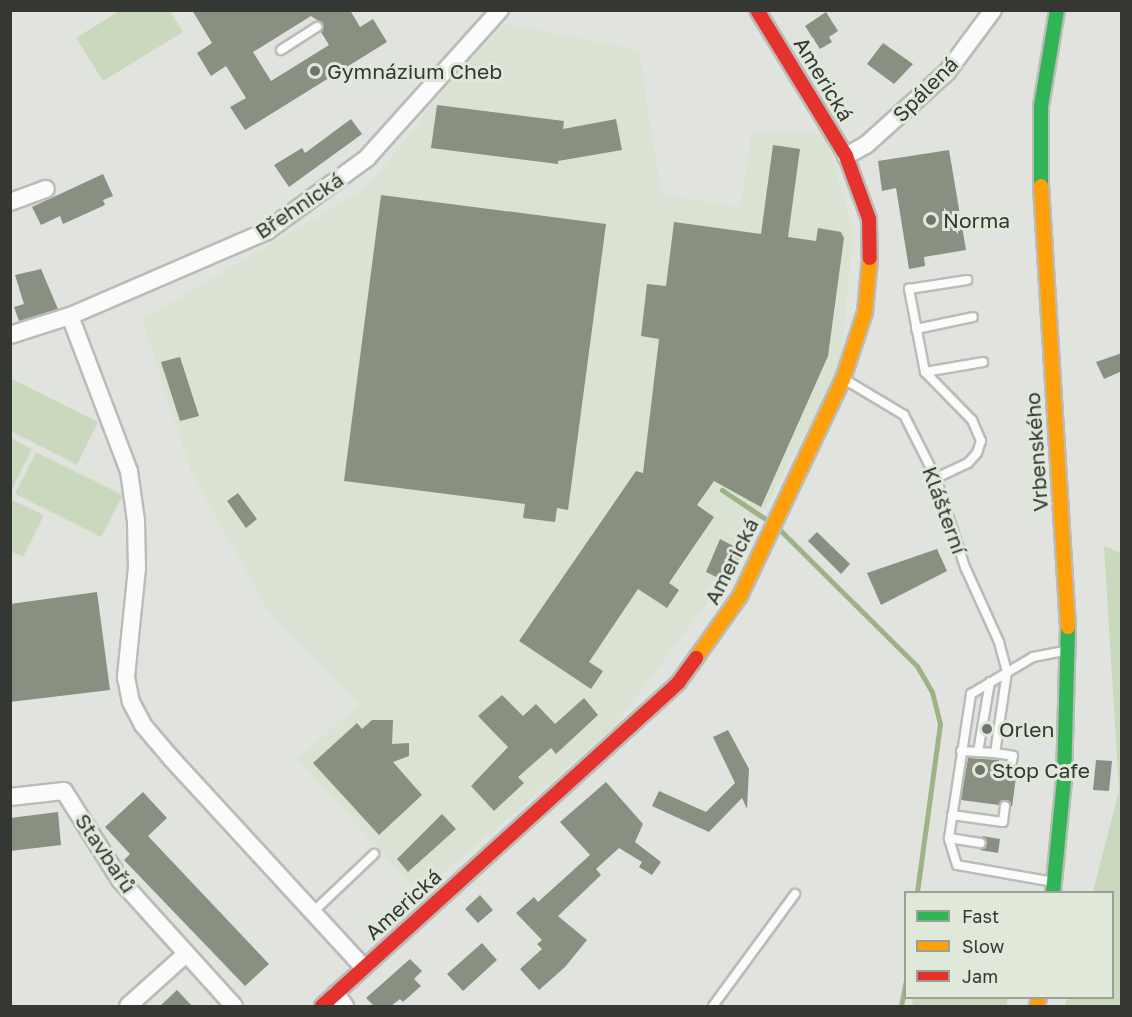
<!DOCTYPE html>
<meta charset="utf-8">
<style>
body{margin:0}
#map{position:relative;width:1132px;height:1017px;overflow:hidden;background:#e1e4de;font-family:"Golos Text",sans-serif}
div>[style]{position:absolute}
.built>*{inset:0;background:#dae2d3}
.green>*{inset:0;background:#cad9bd}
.stream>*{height:5px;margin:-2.5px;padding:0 2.5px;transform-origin:2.5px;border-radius:2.5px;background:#9cb386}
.building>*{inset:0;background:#898f81}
.roads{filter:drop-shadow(2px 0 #b9bcb7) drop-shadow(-2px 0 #b9bcb7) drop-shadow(0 2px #b9bcb7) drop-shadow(0 -2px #b9bcb7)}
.lane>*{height:8px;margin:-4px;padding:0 4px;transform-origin:4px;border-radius:4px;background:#fafbfa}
.street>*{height:16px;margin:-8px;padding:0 8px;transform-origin:8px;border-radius:8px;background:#fafbfa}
.fast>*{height:14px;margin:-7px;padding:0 7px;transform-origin:7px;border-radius:7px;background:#30b455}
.slow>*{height:14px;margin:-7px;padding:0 7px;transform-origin:7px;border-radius:7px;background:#ff9f0a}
.jam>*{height:14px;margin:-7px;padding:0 7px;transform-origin:7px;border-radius:7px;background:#e5322d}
.dots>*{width:16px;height:16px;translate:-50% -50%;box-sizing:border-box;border:3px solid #e0e8da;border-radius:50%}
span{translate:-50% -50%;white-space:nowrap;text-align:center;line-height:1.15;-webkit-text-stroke:6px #e0e8da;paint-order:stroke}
.poi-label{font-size:21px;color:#343732}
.left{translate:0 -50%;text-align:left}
.street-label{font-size:21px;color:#343732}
.frame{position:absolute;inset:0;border:12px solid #343732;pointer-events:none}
.legend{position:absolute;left:904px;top:891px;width:210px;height:108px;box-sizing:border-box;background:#e0e8da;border:2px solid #9ba197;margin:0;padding:8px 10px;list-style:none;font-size:18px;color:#343732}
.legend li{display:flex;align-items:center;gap:12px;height:30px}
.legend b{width:30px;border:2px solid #9ba197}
</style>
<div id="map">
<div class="built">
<i style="clip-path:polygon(506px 24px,639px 50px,661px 194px,740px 207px,752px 132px,824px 133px,853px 228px,841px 365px,733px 569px,612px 729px,419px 894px,298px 759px,358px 704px,269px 612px,193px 476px,142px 320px,366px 188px,460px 71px)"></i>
</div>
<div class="green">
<i style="clip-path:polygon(121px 10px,170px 11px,183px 32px,103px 81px,76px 38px)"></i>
<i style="clip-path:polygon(12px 379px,98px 422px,77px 465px,11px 431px)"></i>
<i style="clip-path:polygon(11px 438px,32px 449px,11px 491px)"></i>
<i style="clip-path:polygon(36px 452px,123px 495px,101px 537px,15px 494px)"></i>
<i style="clip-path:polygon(10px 499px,44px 515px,23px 557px,11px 551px)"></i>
<i style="clip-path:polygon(1104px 546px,1122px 553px,1121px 1006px,1065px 1006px,1067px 998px,1112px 998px,1112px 892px,1093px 892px,1119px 790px)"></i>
<i style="clip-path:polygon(913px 998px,1008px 998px,1006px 1006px,912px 1006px)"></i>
</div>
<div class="stream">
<i style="left:722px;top:490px;width:58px;rotate:33.7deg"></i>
<i style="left:779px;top:529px;width:194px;rotate:44.8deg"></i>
<i style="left:917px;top:666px;width:30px;rotate:60deg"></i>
<i style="left:932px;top:692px;width:33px;rotate:76deg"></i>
<i style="left:940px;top:724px;width:170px;rotate:97.8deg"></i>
<i style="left:901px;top:1006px;width:26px;rotate:-79deg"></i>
</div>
<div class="building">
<i style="clip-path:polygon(evenodd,192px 10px,350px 10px,360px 27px,373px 19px,387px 42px,245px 130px,230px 107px,246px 98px,226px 66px,211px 76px,197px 53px,212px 43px,192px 10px,311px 16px,323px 24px,321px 32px,329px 45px,271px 81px,253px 52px,311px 16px)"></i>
<i style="clip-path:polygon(826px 12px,838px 31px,829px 37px,832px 42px,820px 49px,805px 26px)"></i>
<i style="clip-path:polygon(883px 43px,913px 64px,894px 84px,867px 64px)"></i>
<i style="clip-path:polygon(437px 105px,564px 121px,563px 129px,616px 119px,622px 150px,558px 161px,558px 164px,431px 148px)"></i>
<i style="clip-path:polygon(351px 119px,362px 134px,289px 187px,274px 165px,302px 148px,305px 153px)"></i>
<i style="clip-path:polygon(773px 145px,800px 149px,788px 237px,816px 241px,818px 228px,841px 232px,844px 238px,828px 356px,761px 507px,714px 481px,697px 505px,714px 517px,669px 583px,679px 590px,667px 608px,638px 589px,589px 662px,603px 671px,591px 689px,519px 641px,636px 471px,643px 473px,659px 339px,641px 336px,647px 284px,666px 286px,674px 222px,761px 234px)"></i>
<i style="clip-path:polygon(949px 150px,966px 250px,924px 257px,925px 266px,909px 269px,896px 188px,882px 191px,878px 161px)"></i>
<i style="clip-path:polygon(103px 174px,113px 196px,103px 200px,105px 205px,63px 224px,60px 216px,41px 225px,32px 207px)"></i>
<i style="clip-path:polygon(381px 195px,606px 224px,568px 510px,557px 508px,555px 522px,523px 518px,525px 504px,344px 481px)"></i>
<i style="clip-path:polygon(41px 269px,58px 309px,19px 321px,14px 307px,24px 304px,15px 275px)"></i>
<i style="clip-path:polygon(1122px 353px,1122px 371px,1104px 379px,1096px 362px)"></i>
<i style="clip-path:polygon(180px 357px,199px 416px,180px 421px,161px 362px)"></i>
<i style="clip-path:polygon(238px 493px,257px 519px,246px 528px,227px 501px)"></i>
<i style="clip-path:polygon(817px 532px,850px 564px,841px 574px,808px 541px)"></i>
<i style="clip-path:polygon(720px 539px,743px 551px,729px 583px,706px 572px)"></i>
<i style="clip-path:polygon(937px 549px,947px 571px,881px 605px,867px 573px)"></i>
<i style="clip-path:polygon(97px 592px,110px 690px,10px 702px,10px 604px)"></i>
<i style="clip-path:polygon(502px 695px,523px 716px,536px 704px,555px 724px,584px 698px,598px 715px,556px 754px,551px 748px,518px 777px,524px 783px,494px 811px,471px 786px,508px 747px,478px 716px)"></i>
<i style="clip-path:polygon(372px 720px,393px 720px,392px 744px,409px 743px,409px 756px,393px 762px,422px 795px,379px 835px,313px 763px,357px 723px,362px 729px)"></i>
<i style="clip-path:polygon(728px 730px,749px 769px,747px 809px,742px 798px,709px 832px,652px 806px,659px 791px,706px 812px,735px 783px,713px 737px)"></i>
<i style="clip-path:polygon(968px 758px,999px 760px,998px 768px,1008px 775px,1017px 770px,1012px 807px,1006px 800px,999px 805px,961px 800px)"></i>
<i style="clip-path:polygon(1096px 760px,1112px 761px,1109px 791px,1093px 790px)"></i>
<i style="clip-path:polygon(606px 782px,643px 824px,635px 842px,661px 862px,652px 875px,639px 867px,642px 862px,619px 848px,596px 869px,601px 875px,558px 916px,587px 940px,565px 967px,539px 990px,520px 969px,542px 949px,537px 944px,542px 940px,516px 913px,534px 897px,538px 902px,590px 855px,560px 822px)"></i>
<i style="clip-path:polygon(143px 792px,167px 818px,148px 836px,269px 964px,245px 986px,124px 860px,130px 854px,105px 827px)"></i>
<i style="clip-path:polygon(58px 812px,61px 845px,10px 851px,10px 818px)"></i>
<i style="clip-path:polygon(442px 814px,456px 829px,408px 872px,397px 859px)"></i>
<i style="clip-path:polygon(982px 836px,1000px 839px,998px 853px,980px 850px,987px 843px)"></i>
<i style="clip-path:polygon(480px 895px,493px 910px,478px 923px,465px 909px)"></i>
<i style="clip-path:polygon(482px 943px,497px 960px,463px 991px,447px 974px)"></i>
<i style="clip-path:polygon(410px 959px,422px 971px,414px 979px,421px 986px,403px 1002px,400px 999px,391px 1006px,374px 1006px,366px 998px)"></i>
<i style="clip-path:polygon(177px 990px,192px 1006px,160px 1006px)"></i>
</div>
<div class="roads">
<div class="lane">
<i style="left:281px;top:50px;width:43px;rotate:-32.6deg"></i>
<i style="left:916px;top:329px;width:58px;rotate:-11.9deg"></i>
<i style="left:925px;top:372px;width:59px;rotate:-9.8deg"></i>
<i style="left:844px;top:379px;width:70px;rotate:31deg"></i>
<i style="left:904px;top:415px;width:71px;rotate:63.1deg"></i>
<i style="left:936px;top:478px;width:94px;rotate:72deg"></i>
<i style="left:965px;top:567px;width:82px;rotate:65.6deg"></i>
<i style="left:999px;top:642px;width:31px;rotate:75deg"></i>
<i style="left:1007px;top:672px;width:82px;rotate:98.4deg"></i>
<i style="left:995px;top:753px;width:17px;rotate:-177deg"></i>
<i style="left:936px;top:478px;width:35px;rotate:-25deg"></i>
<i style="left:968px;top:463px;width:13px;rotate:-48deg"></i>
<i style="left:977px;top:453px;width:13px;rotate:-72deg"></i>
<i style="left:981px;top:441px;width:23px;rotate:-113deg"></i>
<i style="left:972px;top:420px;width:67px;rotate:-134.4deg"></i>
<i style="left:925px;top:372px;width:85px;rotate:-100.9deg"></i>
<i style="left:909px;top:289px;width:59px;rotate:-8.8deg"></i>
<i style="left:961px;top:751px;width:17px;rotate:3deg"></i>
<i style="left:978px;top:752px;width:71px;rotate:-80.3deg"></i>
<i style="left:995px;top:753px;width:18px;rotate:9deg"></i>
<i style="left:1013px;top:756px;width:13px;rotate:103deg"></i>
<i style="left:952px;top:815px;width:51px;rotate:7.8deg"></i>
<i style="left:1003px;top:822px;width:16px;rotate:-83deg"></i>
<i style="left:949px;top:838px;width:32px;rotate:9deg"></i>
<i style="left:1054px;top:882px;width:98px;rotate:-170.1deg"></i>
<i style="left:957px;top:865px;width:28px;rotate:-107deg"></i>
<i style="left:949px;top:838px;width:146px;rotate:-81.3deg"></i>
<i style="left:971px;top:694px;width:72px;rotate:-30.8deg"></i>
<i style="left:1033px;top:657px;width:36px;rotate:-11deg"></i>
<i style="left:314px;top:911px;width:83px;rotate:-43.5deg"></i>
<i style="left:713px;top:1006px;width:139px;rotate:-53.8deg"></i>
</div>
<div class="street">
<i style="left:846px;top:156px;width:23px;rotate:-29deg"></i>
<i style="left:866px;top:145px;width:109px;rotate:-42deg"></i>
<i style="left:947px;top:72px;width:77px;rotate:-53.4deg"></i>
<i style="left:10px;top:202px;width:38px;rotate:-20deg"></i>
<i style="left:70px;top:316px;width:166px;rotate:69.2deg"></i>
<i style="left:129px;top:471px;width:50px;rotate:82deg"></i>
<i style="left:136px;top:521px;width:47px;rotate:88.8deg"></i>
<i style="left:137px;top:568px;width:110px;rotate:95.8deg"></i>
<i style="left:126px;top:677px;width:25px;rotate:79deg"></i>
<i style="left:131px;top:702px;width:26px;rotate:62deg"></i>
<i style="left:143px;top:725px;width:43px;rotate:49.7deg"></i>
<i style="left:171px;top:758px;width:284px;rotate:47.4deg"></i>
<i style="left:10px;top:335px;width:63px;rotate:-17.6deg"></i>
<i style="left:70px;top:316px;width:215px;rotate:-23.3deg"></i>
<i style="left:267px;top:231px;width:124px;rotate:-36.1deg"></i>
<i style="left:367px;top:158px;width:199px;rotate:-48.1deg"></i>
<i style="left:10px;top:797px;width:54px;rotate:-6.3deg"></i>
<i style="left:64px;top:791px;width:105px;rotate:57.8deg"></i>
<i style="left:120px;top:880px;width:170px;rotate:47.9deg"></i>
<i style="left:336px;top:994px;width:15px;rotate:53deg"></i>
<i style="left:128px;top:1006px;width:78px;rotate:-41.9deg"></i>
</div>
<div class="fast">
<i style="left:1041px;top:186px;width:80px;rotate:-90deg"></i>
<i style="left:1041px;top:106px;width:97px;rotate:-80.5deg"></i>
<i style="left:1053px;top:892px;width:113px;rotate:-84.4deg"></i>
<i style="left:1064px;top:780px;width:153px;rotate:-88.5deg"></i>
</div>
<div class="slow">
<i style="left:1041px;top:186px;width:442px;rotate:86.5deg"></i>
<i style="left:696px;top:658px;width:76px;rotate:-54.6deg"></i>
<i style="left:740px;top:596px;width:240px;rotate:-64.6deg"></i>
<i style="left:843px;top:379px;width:71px;rotate:-71.8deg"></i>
<i style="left:865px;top:312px;width:54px;rotate:-84.7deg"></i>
<i style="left:1037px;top:1006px;width:8px;rotate:-76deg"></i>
</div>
<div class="jam">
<i style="left:757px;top:10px;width:171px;rotate:58.6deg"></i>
<i style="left:846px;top:156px;width:67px;rotate:69.9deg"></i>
<i style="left:869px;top:219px;width:39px;rotate:89deg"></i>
<i style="left:322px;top:1006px;width:481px;rotate:-42.2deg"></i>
<i style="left:678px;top:683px;width:31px;rotate:-54deg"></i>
</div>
</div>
<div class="dots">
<i style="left:315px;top:71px;background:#71746e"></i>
<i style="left:931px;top:220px;background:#71746e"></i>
<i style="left:987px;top:729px;background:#71746e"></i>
<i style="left:980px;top:770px;background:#71746e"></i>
</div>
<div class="poi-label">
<span class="left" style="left:327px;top:71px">Gymnázium Cheb</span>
<span class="left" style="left:943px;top:220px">Norma</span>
<span class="left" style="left:999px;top:729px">Orlen</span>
<span class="left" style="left:992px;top:770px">Stop Cafe</span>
</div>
<div class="street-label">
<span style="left:824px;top:79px;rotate:59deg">Americká</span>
<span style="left:925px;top:89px;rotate:-45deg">Spálená</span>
<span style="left:299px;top:205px;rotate:-34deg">Břehnická</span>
<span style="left:1036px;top:452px;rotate:-94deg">Vrbenského</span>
<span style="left:945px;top:510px;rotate:70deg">Klášterní</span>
<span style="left:731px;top:561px;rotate:-63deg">Americká</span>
<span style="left:106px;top:853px;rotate:56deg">Stavbařů</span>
<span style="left:403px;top:904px;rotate:-42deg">Americká</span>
</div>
<div class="frame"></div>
<ul class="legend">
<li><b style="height:8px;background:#30b455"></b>Fast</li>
<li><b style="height:8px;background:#ff9f0a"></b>Slow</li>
<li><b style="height:8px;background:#e5322d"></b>Jam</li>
</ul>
</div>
